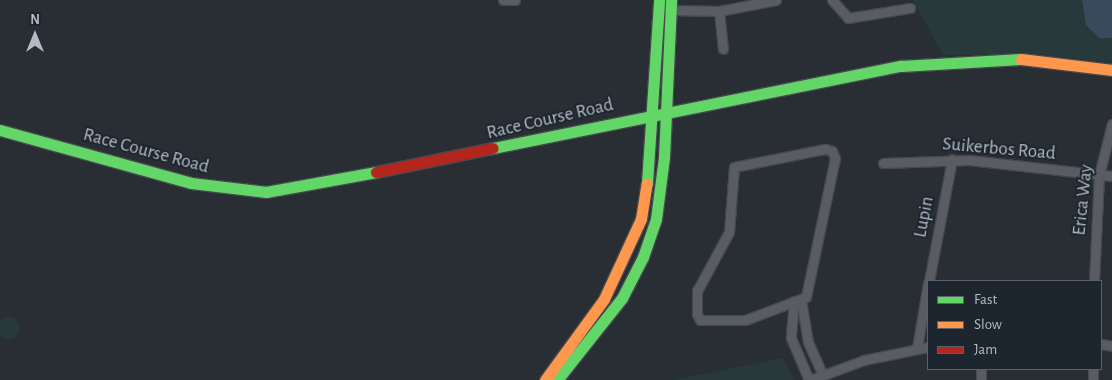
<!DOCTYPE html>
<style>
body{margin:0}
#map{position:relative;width:1112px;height:380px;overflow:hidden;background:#292e34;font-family:"Alegreya Sans",sans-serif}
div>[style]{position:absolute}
.green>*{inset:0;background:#27393a}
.round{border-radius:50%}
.water>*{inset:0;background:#394a5d}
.roads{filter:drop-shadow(1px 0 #45494d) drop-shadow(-1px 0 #45494d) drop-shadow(0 1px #45494d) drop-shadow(0 -1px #45494d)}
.street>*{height:9px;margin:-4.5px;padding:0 4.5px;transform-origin:4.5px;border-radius:4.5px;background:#595c62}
.fast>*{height:11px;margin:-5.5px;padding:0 5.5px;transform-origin:5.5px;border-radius:5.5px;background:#63d668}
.slow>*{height:11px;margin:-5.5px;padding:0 5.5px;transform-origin:5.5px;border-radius:5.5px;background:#ff974d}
.jam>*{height:11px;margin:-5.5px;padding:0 5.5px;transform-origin:5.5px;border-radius:5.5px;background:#b3261e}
span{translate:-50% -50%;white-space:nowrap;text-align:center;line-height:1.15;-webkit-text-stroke:4px #1d252e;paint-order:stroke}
.street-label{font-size:19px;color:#b3bbc5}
.legend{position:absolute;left:927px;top:280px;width:175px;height:90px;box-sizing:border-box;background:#1d252e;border:1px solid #59616a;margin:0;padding:6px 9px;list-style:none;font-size:15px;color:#b3bbc5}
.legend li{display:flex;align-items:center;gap:10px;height:25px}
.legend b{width:25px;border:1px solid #59616a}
.north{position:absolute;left:10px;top:10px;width:50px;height:50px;-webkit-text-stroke:4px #1d252e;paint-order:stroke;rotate:0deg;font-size:14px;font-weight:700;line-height:20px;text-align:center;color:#b3bbc5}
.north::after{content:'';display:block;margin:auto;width:18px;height:22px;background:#b3bbc5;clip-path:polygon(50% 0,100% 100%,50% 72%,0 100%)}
</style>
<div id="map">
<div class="green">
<i style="clip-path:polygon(913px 0,1112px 0,1112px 63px,1037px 54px,943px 55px)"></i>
<i class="round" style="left:-2px;top:317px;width:22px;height:22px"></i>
<i style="clip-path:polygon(783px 358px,794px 380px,673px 380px)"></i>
</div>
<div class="water">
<i style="clip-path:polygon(1082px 0,1112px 0,1112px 38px,1099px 38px,1086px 25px)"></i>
</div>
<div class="roads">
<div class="street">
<i style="left:503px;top:0;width:12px"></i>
<i style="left:832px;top:0;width:24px;rotate:48deg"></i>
<i style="left:848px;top:18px;width:63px;rotate:-9.2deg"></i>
<i style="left:671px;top:10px;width:48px;rotate:1.2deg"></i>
<i style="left:719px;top:11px;width:58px;rotate:-10.9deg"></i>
<i style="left:719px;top:11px;width:38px;rotate:84deg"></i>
<i style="left:825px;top:149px;width:7px;rotate:16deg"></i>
<i style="left:832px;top:151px;width:8px;rotate:67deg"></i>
<i style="left:835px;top:158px;width:142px;rotate:101.8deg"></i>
<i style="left:806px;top:297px;width:65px;rotate:159.3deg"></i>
<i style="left:745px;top:320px;width:45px;rotate:180deg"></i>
<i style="left:700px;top:320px;width:7px;rotate:-117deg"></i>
<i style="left:697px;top:314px;width:23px;rotate:-90deg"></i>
<i style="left:697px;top:291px;width:67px;rotate:-61.5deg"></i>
<i style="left:729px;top:232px;width:65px;rotate:-85.6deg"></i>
<i style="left:734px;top:167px;width:93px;rotate:-11.2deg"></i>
<i style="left:883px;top:163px;width:86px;rotate:-2deg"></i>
<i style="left:969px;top:160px;width:144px;rotate:6.4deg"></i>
<i style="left:929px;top:281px;width:124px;rotate:-79.3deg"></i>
<i style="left:1094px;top:281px;width:106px;rotate:-87.3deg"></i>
<i style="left:1099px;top:175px;width:53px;rotate:-75.7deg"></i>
<i style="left:801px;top:300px;width:43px;rotate:80.5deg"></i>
<i style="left:808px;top:342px;width:36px;rotate:66deg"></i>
<i style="left:794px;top:301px;width:37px;rotate:95deg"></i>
<i style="left:791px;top:338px;width:46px;rotate:66.8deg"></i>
<i style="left:1101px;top:344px;width:11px;rotate:10deg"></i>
<i style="left:917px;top:348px;width:66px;rotate:-80.4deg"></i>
<i style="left:981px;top:369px;width:11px;rotate:90deg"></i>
<i style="left:1093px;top:369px;width:11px;rotate:90deg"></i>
<i style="left:810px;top:380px;width:58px;rotate:-20.3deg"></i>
<i style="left:864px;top:360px;width:65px;rotate:-11.5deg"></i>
</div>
<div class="fast">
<i style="left:0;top:130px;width:198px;rotate:15.5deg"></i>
<i style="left:191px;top:183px;width:76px;rotate:6.8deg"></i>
<i style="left:266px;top:192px;width:112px;rotate:-10.3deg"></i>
<i style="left:493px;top:148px;width:416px;rotate:-11.4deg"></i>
<i style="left:901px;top:66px;width:120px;rotate:-3.3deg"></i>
<i style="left:647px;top:183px;width:183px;rotate:-86.2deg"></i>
<i style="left:557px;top:380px;width:105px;rotate:-51.6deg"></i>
<i style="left:622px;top:298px;width:46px;rotate:-62.9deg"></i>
<i style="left:643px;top:257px;width:40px;rotate:-71.1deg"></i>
<i style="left:656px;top:219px;width:63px;rotate:-82.6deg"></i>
<i style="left:664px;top:157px;width:157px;rotate:-87.4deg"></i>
</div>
<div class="slow">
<i style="left:1021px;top:59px;width:92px;rotate:6.9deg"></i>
<i style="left:545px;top:380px;width:100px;rotate:-53.9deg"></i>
<i style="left:604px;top:299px;width:88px;rotate:-65.2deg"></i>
<i style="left:641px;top:219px;width:36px;rotate:-81deg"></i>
</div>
<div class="jam">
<i style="left:376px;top:172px;width:119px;rotate:-11.6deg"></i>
</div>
</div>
<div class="street-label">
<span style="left:550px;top:119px;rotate:-13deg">Race Course Road</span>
<span style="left:999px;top:149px;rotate:5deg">Suikerbos Road</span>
<span style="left:146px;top:151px;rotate:15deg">Race Course Road</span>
<span style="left:1083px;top:200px;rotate:-84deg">Erica Way</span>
<span style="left:924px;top:217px;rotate:-79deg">Lupin</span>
</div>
<ul class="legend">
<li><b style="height:6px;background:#63d668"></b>Fast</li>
<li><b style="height:6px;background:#ff974d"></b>Slow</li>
<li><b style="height:6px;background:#b3261e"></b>Jam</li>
</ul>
<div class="north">N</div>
</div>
